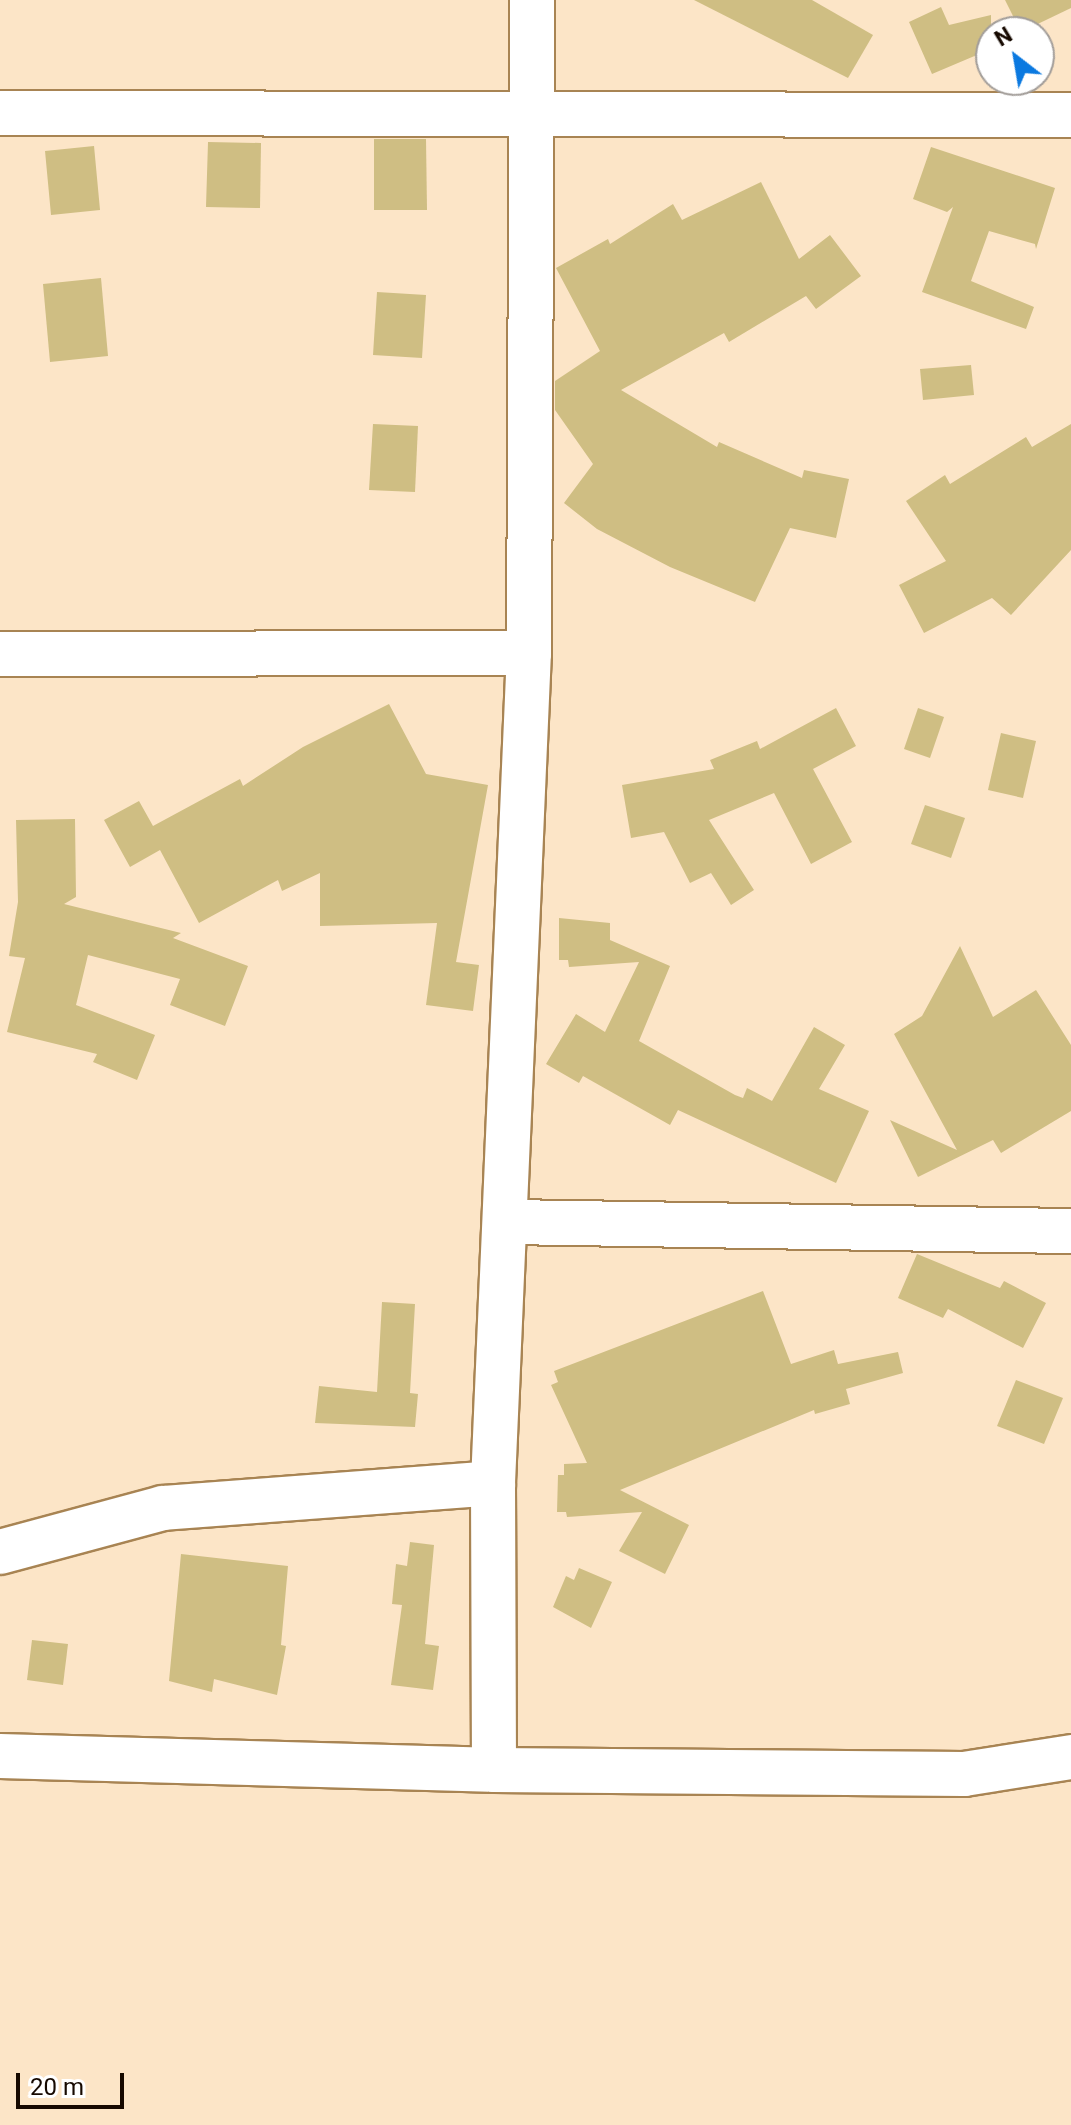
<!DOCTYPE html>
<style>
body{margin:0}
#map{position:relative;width:1071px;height:2125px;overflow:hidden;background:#fce5c7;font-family:Roboto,sans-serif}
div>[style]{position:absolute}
.building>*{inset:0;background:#cfbe83}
.roads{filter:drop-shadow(2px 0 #a88453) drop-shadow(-2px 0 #a88453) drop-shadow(0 2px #a88453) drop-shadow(0 -2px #a88453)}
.minor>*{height:44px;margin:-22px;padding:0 22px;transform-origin:22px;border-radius:22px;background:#fff}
span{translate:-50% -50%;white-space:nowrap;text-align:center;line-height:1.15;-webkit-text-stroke:6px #fff;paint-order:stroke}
.north{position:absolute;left:975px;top:16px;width:80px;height:80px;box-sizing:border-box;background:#fff;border:2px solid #a29d99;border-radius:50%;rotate:329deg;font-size:22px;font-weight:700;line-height:32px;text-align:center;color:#160900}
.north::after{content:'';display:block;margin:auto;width:28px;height:36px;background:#0b79e0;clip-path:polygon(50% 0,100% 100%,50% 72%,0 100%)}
.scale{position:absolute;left:16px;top:2073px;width:108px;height:36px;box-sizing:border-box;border:4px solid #160900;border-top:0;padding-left:10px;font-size:24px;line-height:28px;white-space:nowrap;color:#160900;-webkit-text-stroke:6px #fff;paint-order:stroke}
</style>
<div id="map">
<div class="building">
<i style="clip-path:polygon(694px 0,812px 0,873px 35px,848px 78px)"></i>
<i style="clip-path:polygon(1005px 0,1071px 0,1071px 8px,1021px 32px)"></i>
<i style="clip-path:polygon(941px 7px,949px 25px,991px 15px,991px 49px,932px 74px,909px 22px)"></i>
<i style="clip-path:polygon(374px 139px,426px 139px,427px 210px,374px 210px)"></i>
<i style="clip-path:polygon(208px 142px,261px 143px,260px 208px,206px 207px)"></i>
<i style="clip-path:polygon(94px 146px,100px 210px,51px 215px,45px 151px)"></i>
<i style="clip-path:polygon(931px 147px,1055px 188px,1036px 249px,1035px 244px,989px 231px,971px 281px,1034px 307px,1026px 329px,922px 292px,953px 207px,947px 212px,913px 199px)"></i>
<i style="clip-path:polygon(761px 182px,799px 259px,830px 235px,861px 276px,816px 309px,806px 296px,729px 342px,724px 333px,621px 390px,717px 447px,719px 442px,802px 478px,804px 470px,849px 479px,836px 538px,790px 528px,755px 602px,670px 567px,597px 529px,564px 503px,593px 464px,555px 410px,555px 381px,600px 351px,556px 268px,608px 239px,610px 244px,673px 204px,682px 220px)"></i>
<i style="clip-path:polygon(101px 278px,108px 356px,50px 362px,43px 284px)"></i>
<i style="clip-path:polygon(377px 292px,426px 295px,422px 358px,373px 355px)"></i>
<i style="clip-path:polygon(971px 365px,974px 395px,923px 400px,920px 369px)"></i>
<i style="clip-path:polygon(373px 424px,418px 426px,415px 492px,369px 490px)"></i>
<i style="clip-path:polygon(1071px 424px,1071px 550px,1011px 615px,992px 598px,924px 633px,899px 585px,946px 561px,906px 501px,945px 475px,950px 484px,1026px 437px,1032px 447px)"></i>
<i style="clip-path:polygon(389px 704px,426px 774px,488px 785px,456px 962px,479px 965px,473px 1011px,426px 1005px,437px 923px,320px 926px,320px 873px,282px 891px,278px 880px,199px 923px,160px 850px,130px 867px,104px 820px,139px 801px,153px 826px,240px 779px,243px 786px,303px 747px)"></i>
<i style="clip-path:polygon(836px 708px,856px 746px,813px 769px,852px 842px,811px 864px,774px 793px,709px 820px,754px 890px,731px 905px,711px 873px,690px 883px,664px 832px,631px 838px,622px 785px,714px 769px,710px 760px,757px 741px,760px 749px)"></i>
<i style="clip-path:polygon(918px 708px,944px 717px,930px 758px,904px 749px)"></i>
<i style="clip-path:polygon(1001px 733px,1036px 741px,1023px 798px,988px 790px)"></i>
<i style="clip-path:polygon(925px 805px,965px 818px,951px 858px,911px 844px)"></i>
<i style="clip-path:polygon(75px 819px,76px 897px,64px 904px,181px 933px,173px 938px,248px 966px,225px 1026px,170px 1005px,180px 979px,88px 955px,76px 1005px,155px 1035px,137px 1080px,93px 1062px,97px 1054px,7px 1032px,25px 958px,9px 956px,18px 902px,16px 820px)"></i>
<i style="clip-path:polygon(559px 918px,610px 923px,610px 940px,670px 966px,639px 1041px,735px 1095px,743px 1098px,747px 1088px,772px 1101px,814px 1027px,845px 1045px,819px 1089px,869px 1111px,836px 1183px,678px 1110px,670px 1125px,583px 1076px,579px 1083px,546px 1064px,576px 1014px,605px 1032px,639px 962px,569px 967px,568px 960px,559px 960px)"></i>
<i style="clip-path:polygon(960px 946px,993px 1017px,1036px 990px,1071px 1045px,1071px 1111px,1001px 1153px,993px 1140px,918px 1177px,890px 1120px,957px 1150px,894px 1034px,922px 1016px)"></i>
<i style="clip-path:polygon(917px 1254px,1000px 1288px,1004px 1281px,1046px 1303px,1023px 1348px,948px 1309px,943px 1318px,898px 1298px)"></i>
<i style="clip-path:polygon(763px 1291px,791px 1364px,834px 1350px,838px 1364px,898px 1352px,903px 1373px,846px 1389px,850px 1404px,815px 1414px,814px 1410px,620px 1490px,689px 1525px,665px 1574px,619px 1551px,642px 1512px,567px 1517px,566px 1512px,557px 1512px,558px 1475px,564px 1475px,564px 1464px,587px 1463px,551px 1385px,558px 1382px,554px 1371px)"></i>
<i style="clip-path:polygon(382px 1302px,415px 1304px,410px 1393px,418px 1394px,415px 1427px,315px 1423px,319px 1386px,377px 1392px)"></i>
<i style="clip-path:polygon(1016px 1380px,1063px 1398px,1044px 1444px,997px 1426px)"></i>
<i style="clip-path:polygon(410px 1542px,434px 1545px,425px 1644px,439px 1646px,433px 1690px,391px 1685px,402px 1605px,392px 1604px,396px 1564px,407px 1566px)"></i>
<i style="clip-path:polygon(181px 1554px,288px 1566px,281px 1645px,286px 1646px,277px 1695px,214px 1679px,212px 1692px,169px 1681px)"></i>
<i style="clip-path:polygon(579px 1568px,612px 1582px,591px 1628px,553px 1607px,566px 1576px,574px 1580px)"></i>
<i style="clip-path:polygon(32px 1640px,68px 1644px,63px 1685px,27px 1680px)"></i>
</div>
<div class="roads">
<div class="minor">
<i style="left:0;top:113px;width:1071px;rotate:0.11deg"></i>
<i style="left:0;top:654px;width:529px;rotate:-0.11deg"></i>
<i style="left:508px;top:1222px;width:563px;rotate:0.92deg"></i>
<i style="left:0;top:1552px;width:169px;rotate:-15.1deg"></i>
<i style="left:163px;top:1508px;width:331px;rotate:-4.3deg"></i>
<i style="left:0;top:1756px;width:494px;rotate:1.6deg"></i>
<i style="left:494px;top:1770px;width:470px;rotate:0.5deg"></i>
<i style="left:964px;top:1774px;width:108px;rotate:-9deg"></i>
<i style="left:494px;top:1770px;width:287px;rotate:-90.2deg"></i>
<i style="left:493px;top:1483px;width:831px;rotate:-87.52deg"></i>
<i style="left:529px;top:653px;width:653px;rotate:-89.74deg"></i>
</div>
</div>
<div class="north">N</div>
<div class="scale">20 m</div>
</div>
